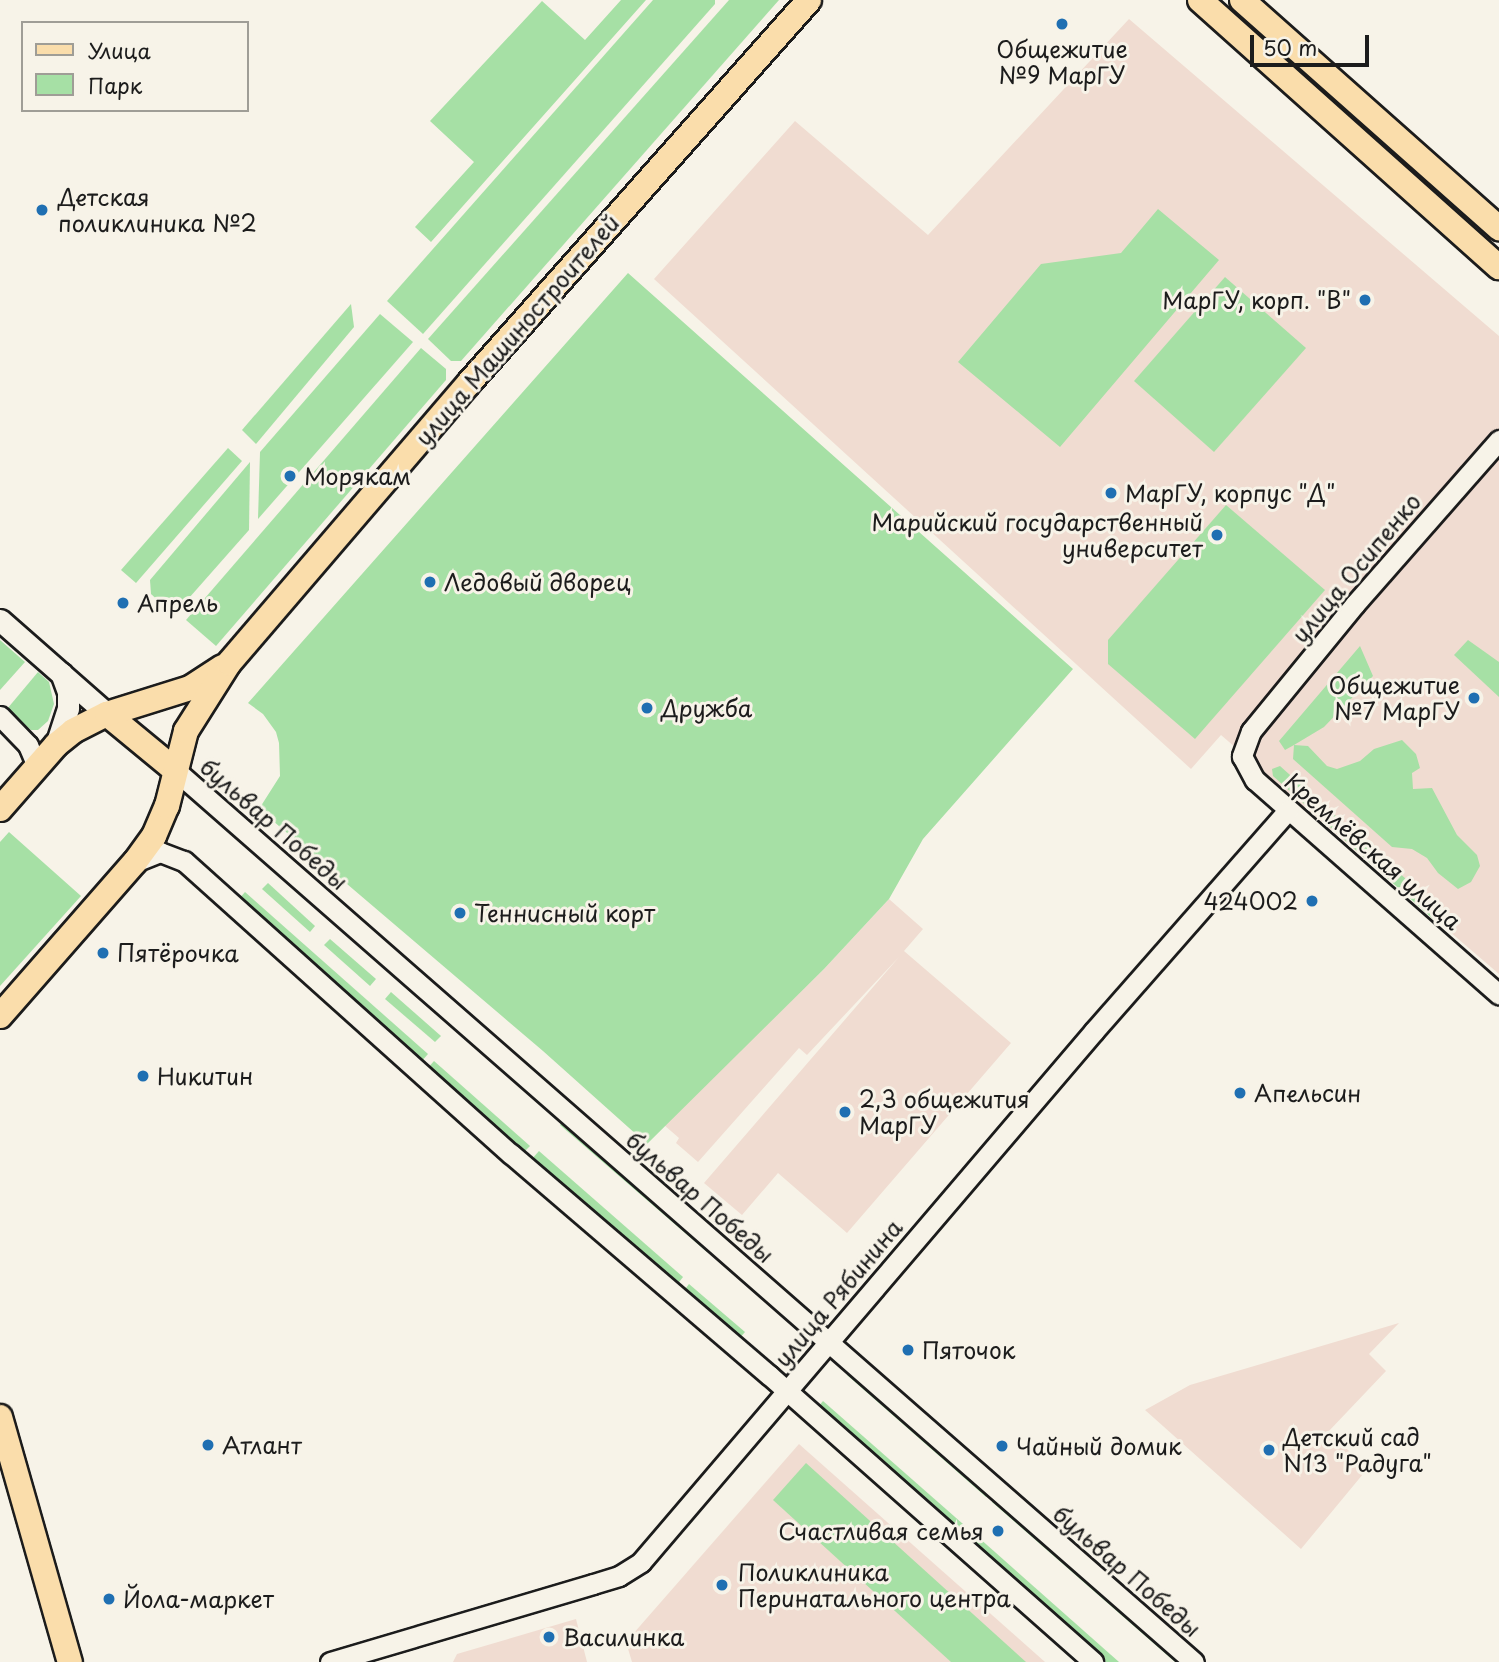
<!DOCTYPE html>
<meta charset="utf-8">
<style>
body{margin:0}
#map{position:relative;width:1499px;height:1662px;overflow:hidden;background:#f7f3e8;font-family:"Playpen Sans",sans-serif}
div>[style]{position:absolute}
.built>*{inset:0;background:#f0dcd1}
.green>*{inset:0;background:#a6e0a5}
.roads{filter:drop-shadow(2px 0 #1c1c1c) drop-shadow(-2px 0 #1c1c1c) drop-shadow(0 2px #1c1c1c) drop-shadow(0 -2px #1c1c1c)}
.tertiary>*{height:19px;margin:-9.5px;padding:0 9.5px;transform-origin:9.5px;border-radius:9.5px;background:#f7f3e8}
.secondary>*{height:21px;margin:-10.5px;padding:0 10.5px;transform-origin:10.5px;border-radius:10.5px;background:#f7f3e8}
.primary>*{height:24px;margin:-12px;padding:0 12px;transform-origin:12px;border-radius:12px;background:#faddab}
.dots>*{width:19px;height:19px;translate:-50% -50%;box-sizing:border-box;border:4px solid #f7f3e8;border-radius:50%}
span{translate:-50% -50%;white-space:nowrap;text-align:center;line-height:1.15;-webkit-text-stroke:6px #f7f3e8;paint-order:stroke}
.poi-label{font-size:23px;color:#1c1c1c}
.left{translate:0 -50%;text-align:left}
.right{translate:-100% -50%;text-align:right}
.street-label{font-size:23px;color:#1c1c1c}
.legend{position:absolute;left:21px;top:21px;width:228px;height:91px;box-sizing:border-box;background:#f7f3e8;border:2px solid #9f9d96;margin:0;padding:9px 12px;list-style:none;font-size:21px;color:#1c1c1c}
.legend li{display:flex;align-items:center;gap:14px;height:35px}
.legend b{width:35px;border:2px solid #9f9d96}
.scale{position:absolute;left:1250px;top:35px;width:119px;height:32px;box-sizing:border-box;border:4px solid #1c1c1c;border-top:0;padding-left:9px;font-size:21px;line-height:24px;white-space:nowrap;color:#1c1c1c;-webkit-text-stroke:5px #f7f3e8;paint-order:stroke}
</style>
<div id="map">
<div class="built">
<i style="clip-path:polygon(1129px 19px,1499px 336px,1499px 974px,1221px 735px,1191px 769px,654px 279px,795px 121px,928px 235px)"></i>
<i style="clip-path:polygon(889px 899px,923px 929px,904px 951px,1011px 1043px,847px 1233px,778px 1173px,742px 1215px,704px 1183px,899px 957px,807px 1055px,799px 1048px,698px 1162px,676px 1143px,679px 1138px,664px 1125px,824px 969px)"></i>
<i style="clip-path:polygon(1399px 1323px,1369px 1354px,1386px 1371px,1328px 1432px,1368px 1468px,1301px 1549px,1145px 1410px,1190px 1385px)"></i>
<i style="clip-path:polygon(799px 1444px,1045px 1662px,632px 1662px,626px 1642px)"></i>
<i style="clip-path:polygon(576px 1619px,587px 1662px,453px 1662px,457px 1654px)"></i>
</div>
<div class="green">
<i style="clip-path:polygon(621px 0,646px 0,431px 242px,415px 227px,474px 162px,430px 121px,542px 1px,585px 40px)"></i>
<i style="clip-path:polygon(653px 0,715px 0,715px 4px,423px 334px,387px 301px)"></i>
<i style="clip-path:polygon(729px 0,779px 0,461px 361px,451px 361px,428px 339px)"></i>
<i style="clip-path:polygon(1158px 209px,1219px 260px,1060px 447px,958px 362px,1041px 264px,1121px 253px)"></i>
<i style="clip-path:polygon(628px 273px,1073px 669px,923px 839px,889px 899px,824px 969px,647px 1144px,543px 1051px,259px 809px,280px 776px,279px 743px,276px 732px,263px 714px,248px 703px)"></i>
<i style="clip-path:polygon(1225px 277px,1306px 348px,1214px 452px,1134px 381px)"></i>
<i style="clip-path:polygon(351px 304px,354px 327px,256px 444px,242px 430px)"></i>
<i style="clip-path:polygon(380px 314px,413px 342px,258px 519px,260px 452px)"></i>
<i style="clip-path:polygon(421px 348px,446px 369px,446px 380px,216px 646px,186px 620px)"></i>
<i style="clip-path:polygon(228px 448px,242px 461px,136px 583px,121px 570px)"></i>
<i style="clip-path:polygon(250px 462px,249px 530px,174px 615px,151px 594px,150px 580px)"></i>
<i style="clip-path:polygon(1226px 505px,1325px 590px,1195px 739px,1108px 664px,1108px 640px)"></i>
<i style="clip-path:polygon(0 640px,25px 662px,0 690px)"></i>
<i style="clip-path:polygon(1468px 640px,1499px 662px,1499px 697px,1454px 655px)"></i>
<i style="clip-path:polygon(1360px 646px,1373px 676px,1324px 727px,1294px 745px,1308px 746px,1327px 766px,1337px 769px,1360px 761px,1374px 749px,1402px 740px,1416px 754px,1420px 768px,1412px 773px,1413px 789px,1432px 788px,1457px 835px,1477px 855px,1480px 866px,1471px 882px,1458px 889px,1438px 873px,1427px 858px,1412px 849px,1392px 847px,1293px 759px,1294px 745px,1285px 750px,1279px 741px)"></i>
<i style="clip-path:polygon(38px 672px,49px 682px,54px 704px,48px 721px,38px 730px,31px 730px,7px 709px)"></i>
<i style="clip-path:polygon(1280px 766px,1445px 914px,1442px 920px,1433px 919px,1273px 776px,1272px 769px)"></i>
<i style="clip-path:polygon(9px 832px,81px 896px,0 986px,0 842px)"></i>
<i style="clip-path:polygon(268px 883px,315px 926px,310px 932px,262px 889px)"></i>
<i style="clip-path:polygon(245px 892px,428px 1054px,421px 1062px,238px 900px)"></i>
<i style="clip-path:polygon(330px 939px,376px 979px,370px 986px,324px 945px)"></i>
<i style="clip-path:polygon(391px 992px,441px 1036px,435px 1042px,385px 999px)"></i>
<i style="clip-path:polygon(434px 1061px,530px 1146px,522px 1154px,427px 1069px)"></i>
<i style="clip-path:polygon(567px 1117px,714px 1244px,707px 1252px,560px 1125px)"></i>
<i style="clip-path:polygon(539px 1151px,683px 1277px,676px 1286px,531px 1160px)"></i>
<i style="clip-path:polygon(689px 1284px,745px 1332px,738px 1340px,683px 1292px)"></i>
<i style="clip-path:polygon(853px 1368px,992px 1490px,986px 1497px,847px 1375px)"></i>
<i style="clip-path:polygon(823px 1401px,963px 1524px,958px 1531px,818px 1407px)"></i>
<i style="clip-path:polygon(806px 1463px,1026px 1662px,951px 1662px,773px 1500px)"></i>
<i style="clip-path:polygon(998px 1496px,1189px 1662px,1175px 1662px,992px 1502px)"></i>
<i style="clip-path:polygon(969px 1529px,1119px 1662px,1106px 1662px,963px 1536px)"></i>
</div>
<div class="roads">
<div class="tertiary">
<i style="left:1499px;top:440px;width:218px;rotate:131.3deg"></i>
<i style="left:1355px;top:604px;width:164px;rotate:129.3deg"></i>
<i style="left:1251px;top:731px;width:27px;rotate:110deg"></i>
<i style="left:1242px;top:756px;width:27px;rotate:62deg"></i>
<i style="left:1255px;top:780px;width:325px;rotate:41.3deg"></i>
<i style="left:0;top:716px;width:40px;rotate:46deg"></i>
<i style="left:28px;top:745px;width:23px;rotate:67deg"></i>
<i style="left:175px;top:770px;width:1354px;rotate:41.2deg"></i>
<i style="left:135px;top:862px;width:27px;rotate:-22deg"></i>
<i style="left:160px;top:852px;width:26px;rotate:21deg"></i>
<i style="left:184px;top:861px;width:439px;rotate:41.9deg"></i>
<i style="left:511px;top:1154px;width:340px;rotate:40.6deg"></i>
<i style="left:769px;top:1375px;width:433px;rotate:41.5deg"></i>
<i style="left:330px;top:1662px;width:274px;rotate:-16.5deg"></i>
<i style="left:593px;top:1584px;width:27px;rotate:-17deg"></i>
<i style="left:619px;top:1576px;width:26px;rotate:-32deg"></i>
<i style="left:641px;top:1562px;width:698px;rotate:-49.53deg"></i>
<i style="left:1094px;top:1031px;width:294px;rotate:-48.7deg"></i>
</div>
<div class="secondary">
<i style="left:0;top:620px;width:142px;rotate:41.3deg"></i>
<i style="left:56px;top:745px;width:39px;rotate:-72deg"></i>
<i style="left:68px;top:708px;width:16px;rotate:-90deg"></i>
<i style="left:68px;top:692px;width:20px;rotate:-110deg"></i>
</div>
<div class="primary">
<i style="left:1200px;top:0;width:401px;rotate:41.8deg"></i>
<i style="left:1242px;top:0;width:344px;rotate:41.6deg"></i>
<i style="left:107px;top:714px;width:88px;rotate:39.5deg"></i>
<i style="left:0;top:809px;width:85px;rotate:-48.8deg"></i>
<i style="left:56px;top:745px;width:22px;rotate:-39deg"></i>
<i style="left:73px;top:731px;width:38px;rotate:-27deg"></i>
<i style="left:107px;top:714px;width:87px;rotate:-17.4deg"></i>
<i style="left:190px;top:688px;width:38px;rotate:-33deg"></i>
<i style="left:0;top:1016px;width:205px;rotate:-48.8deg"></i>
<i style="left:135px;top:862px;width:32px;rotate:-54deg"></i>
<i style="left:154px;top:836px;width:33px;rotate:-67deg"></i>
<i style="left:167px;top:806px;width:77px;rotate:-75.8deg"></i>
<i style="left:186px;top:731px;width:80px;rotate:-57.7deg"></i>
<i style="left:229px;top:663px;width:369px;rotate:-49.4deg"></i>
<i style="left:469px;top:383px;width:512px;rotate:-48.4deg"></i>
<i style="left:0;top:1417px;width:255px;rotate:74.1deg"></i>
</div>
</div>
<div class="dots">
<i style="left:1062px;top:24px;background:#1f6fb2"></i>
<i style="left:42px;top:210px;background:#1f6fb2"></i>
<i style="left:1365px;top:300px;background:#1f6fb2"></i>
<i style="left:290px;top:476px;background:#1f6fb2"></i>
<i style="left:1111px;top:493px;background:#1f6fb2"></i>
<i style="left:1217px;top:535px;background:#1f6fb2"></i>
<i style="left:430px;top:582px;background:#1f6fb2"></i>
<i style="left:123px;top:603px;background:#1f6fb2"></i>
<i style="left:1474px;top:698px;background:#1f6fb2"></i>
<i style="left:647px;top:708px;background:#1f6fb2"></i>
<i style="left:1312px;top:901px;background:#1f6fb2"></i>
<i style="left:460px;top:913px;background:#1f6fb2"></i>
<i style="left:103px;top:953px;background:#1f6fb2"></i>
<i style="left:143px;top:1076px;background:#1f6fb2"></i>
<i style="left:1240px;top:1093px;background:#1f6fb2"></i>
<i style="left:845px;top:1112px;background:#1f6fb2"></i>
<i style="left:908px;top:1350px;background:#1f6fb2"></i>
<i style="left:208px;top:1445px;background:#1f6fb2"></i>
<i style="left:1002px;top:1446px;background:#1f6fb2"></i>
<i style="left:1269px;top:1450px;background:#1f6fb2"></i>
<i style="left:998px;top:1531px;background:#1f6fb2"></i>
<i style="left:722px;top:1585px;background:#1f6fb2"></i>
<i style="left:109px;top:1599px;background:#1f6fb2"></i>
<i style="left:549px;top:1637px;background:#1f6fb2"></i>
</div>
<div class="poi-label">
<span style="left:1062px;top:62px">Общежитие<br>№9 МарГУ</span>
<span class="left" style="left:58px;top:210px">Детская<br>поликлиника №2</span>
<span class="right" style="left:1351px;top:300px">МарГУ, корп. "В"</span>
<span class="left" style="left:304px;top:476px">Морякам</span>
<span class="left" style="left:1125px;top:493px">МарГУ, корпус "Д"</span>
<span class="right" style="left:1203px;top:535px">Марийский государственный<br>университет</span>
<span class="left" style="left:444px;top:582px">Ледовый дворец</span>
<span class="left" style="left:137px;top:603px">Апрель</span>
<span class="right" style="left:1460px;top:698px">Общежитие<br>№7 МарГУ</span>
<span class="left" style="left:661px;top:708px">Дружба</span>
<span class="right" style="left:1298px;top:901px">424002</span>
<span class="left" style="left:474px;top:913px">Теннисный корт</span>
<span class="left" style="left:117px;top:953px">Пятёрочка</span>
<span class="left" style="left:157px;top:1076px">Никитин</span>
<span class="left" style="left:1254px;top:1093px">Апельсин</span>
<span class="left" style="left:859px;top:1112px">2,3 общежития<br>МарГУ</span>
<span class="left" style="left:922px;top:1350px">Пяточок</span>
<span class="left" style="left:1283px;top:1450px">Детский сад<br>N13 "Радуга"</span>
<span class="left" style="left:222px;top:1445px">Атлант</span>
<span class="left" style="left:1016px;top:1446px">Чайный домик</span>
<span class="right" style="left:984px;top:1531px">Счастливая семья</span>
<span class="left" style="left:738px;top:1585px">Поликлиника<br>Перинатального центра</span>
<span class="left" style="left:123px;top:1599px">Йола-маркет</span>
<span class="left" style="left:563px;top:1637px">Василинка</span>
</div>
<div class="street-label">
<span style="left:517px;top:330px;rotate:-49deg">улица Машиностроителей</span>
<span style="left:1356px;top:568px;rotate:-50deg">улица Осипенко</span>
<span style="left:274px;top:824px;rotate:41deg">бульвар Победы</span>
<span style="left:1373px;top:851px;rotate:41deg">Кремлёвская улица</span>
<span style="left:700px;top:1197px;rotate:41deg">бульвар Победы</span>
<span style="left:838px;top:1293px;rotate:-50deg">улица Рябинина</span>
<span style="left:1127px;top:1571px;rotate:41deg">бульвар Победы</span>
</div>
<ul class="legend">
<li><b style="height:9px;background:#faddab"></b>Улица</li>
<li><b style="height:19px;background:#a6e0a5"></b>Парк</li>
</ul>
<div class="scale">50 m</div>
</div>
